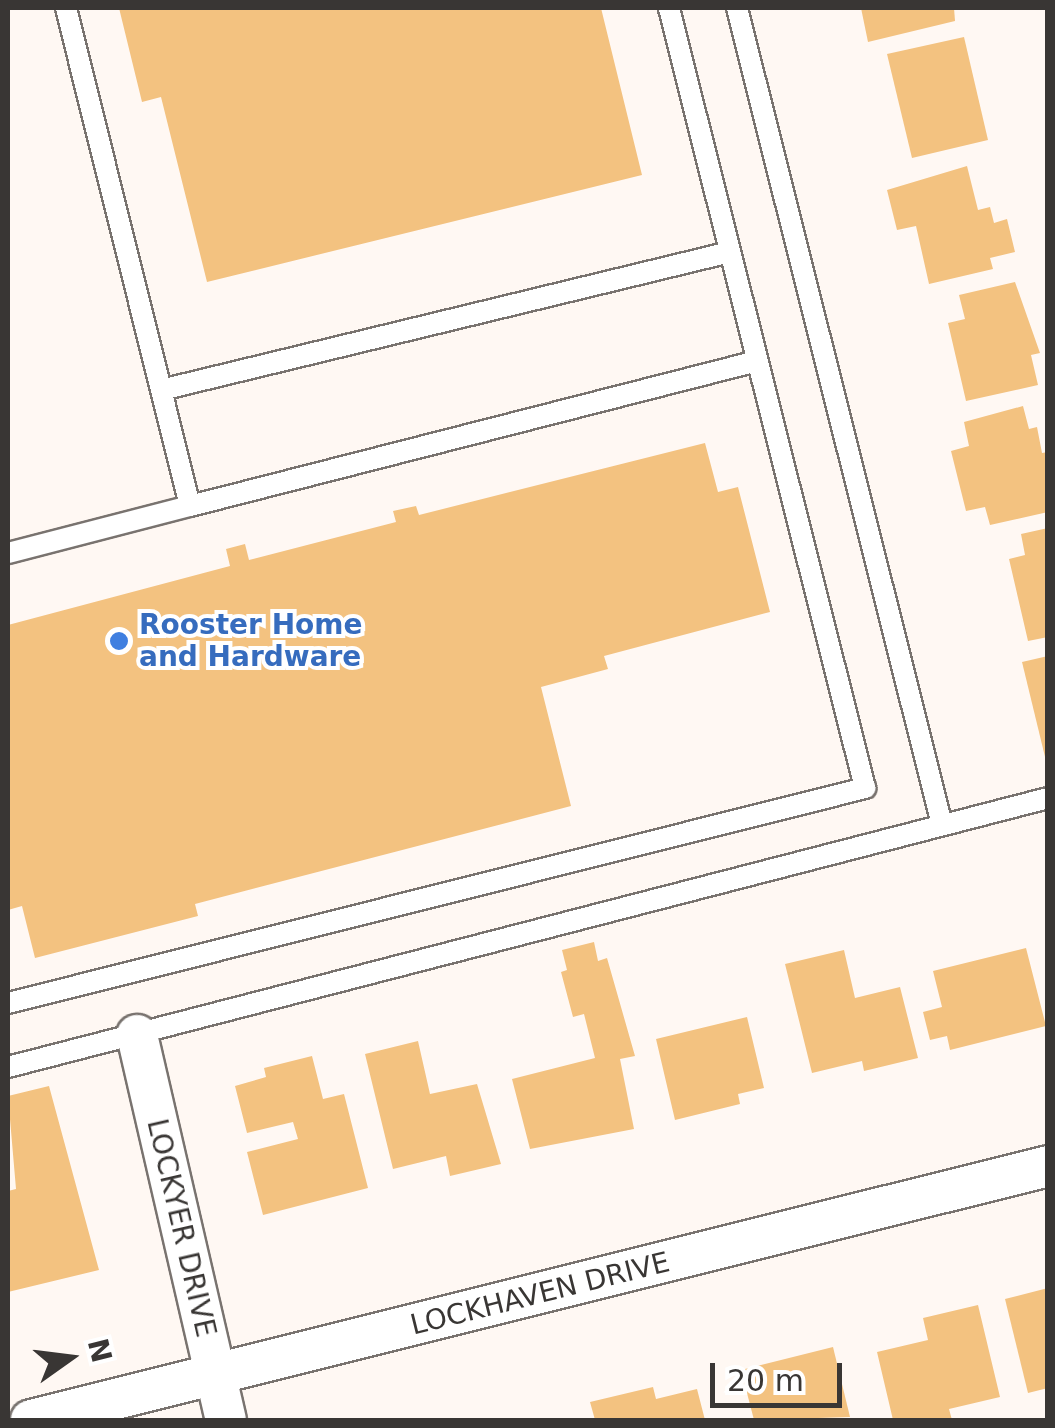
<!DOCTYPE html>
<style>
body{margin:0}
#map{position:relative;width:1055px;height:1428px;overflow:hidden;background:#fff8f3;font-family:"DejaVu Sans",sans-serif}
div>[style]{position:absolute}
.building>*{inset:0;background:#f3c280}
.roads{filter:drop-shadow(2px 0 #79736f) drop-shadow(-2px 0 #79736f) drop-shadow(0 2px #79736f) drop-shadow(0 -2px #79736f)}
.lane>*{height:20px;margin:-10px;padding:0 10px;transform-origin:10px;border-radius:10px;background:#fff}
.street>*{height:40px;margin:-20px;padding:0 20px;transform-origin:20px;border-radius:20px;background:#fff}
.dots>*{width:28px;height:28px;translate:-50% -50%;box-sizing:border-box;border:5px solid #fff;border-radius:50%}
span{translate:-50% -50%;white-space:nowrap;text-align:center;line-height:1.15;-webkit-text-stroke:8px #fff;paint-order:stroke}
.shop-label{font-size:28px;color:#366cbe;font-weight:700}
.left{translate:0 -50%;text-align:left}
.street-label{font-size:28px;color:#393634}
.frame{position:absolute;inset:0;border:10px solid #393634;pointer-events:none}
.north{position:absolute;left:20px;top:1308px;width:100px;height:100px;-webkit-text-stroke:8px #fff;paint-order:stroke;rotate:76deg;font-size:28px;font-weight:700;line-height:40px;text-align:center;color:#393634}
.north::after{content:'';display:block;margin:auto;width:35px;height:45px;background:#393634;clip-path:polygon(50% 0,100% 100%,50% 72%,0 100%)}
.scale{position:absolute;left:710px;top:1363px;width:132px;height:45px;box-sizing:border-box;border:5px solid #393634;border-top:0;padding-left:12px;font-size:30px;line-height:35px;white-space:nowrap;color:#393634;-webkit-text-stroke:8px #fff;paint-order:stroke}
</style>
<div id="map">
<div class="building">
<i style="clip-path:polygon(119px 8px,601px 8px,642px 175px,207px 282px,161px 97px,142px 102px)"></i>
<i style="clip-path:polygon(861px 8px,954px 8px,955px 21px,868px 42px)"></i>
<i style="clip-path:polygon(964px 37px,988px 140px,912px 158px,887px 54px)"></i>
<i style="clip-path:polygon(967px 166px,978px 210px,990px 207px,994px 223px,1007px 219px,1015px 252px,990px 258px,993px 269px,929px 284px,916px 226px,897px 230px,887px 190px)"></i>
<i style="clip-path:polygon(1015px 282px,1040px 353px,1031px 355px,1038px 385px,966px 401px,948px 323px,965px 319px,959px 295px)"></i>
<i style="clip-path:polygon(1023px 406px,1029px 429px,1037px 427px,1042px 453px,1048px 452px,1048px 512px,990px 525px,985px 507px,966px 511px,951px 451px,969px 446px,964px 422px)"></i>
<i style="clip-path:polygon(705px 443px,718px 492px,738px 487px,770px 612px,604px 656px,608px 669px,541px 687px,571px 806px,195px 904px,198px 916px,35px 958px,22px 906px,8px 910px,8px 625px,230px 566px,226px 549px,245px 544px,249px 560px,396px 522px,393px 511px,416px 506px,419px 515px)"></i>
<i style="clip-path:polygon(1048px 528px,1048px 637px,1028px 641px,1009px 559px,1025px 555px,1021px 534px)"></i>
<i style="clip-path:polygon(1048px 656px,1048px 761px,1046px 761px,1022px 662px)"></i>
<i style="clip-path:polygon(594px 942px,598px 961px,607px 958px,635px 1056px,620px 1059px,634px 1129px,530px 1149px,512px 1079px,595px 1058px,584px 1014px,573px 1017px,561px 972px,567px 970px,562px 950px)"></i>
<i style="clip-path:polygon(1026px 948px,1046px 1026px,950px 1050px,947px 1036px,930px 1040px,923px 1012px,942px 1007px,933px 971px)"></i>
<i style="clip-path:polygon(844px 950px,855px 998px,900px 987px,918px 1058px,864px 1071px,862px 1061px,812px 1073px,785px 964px)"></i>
<i style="clip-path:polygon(747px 1017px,764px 1088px,738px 1094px,740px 1104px,675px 1120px,656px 1039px)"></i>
<i style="clip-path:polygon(418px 1041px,430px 1094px,477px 1084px,501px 1164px,450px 1176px,446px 1156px,393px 1169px,365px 1054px)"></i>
<i style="clip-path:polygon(312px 1056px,323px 1099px,344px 1094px,368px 1188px,263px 1215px,247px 1152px,298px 1139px,293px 1122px,247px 1133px,235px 1086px,266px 1077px,264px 1068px)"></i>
<i style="clip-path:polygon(49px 1086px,99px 1270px,8px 1292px,8px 1191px,16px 1189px,8px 1096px)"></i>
<i style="clip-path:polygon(1048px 1288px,1048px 1388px,1028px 1393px,1005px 1299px)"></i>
<i style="clip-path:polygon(978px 1305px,1000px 1397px,949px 1409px,952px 1420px,893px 1420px,877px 1352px,928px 1340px,923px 1318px)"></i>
<i style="clip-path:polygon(833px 1347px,850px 1417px,754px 1420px,741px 1370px)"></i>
<i style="clip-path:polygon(653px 1387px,656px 1399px,697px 1389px,705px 1420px,595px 1420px,590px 1402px)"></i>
</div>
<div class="roads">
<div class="lane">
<i style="left:66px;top:8px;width:513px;rotate:76.02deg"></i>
<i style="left:190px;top:506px;width:585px;rotate:-14.34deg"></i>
<i style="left:737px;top:8px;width:842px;rotate:75.91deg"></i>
<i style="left:161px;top:390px;width:585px;rotate:-13.63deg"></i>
<i style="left:8px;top:553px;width:188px;rotate:-14.5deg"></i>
<i style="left:8px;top:1003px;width:884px;rotate:-14.08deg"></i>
<i style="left:865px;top:788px;width:804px;rotate:-104.11deg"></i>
<i style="left:8px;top:1067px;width:1074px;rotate:-14.5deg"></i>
</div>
<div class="street">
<i style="left:137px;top:1035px;width:395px;rotate:77deg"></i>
<i style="left:31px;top:1420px;width:1048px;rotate:-14.02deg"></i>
</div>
</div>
<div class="dots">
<i style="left:119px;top:641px;background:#3f7fe0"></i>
</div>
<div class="shop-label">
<span class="left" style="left:139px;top:641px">Rooster Home<br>and Hardware</span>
</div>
<div class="street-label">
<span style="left:181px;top:1228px;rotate:77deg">LOCKYER DRIVE</span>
<span style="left:540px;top:1294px;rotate:-14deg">LOCKHAVEN DRIVE</span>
</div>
<div class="frame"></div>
<div class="north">N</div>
<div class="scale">20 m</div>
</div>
